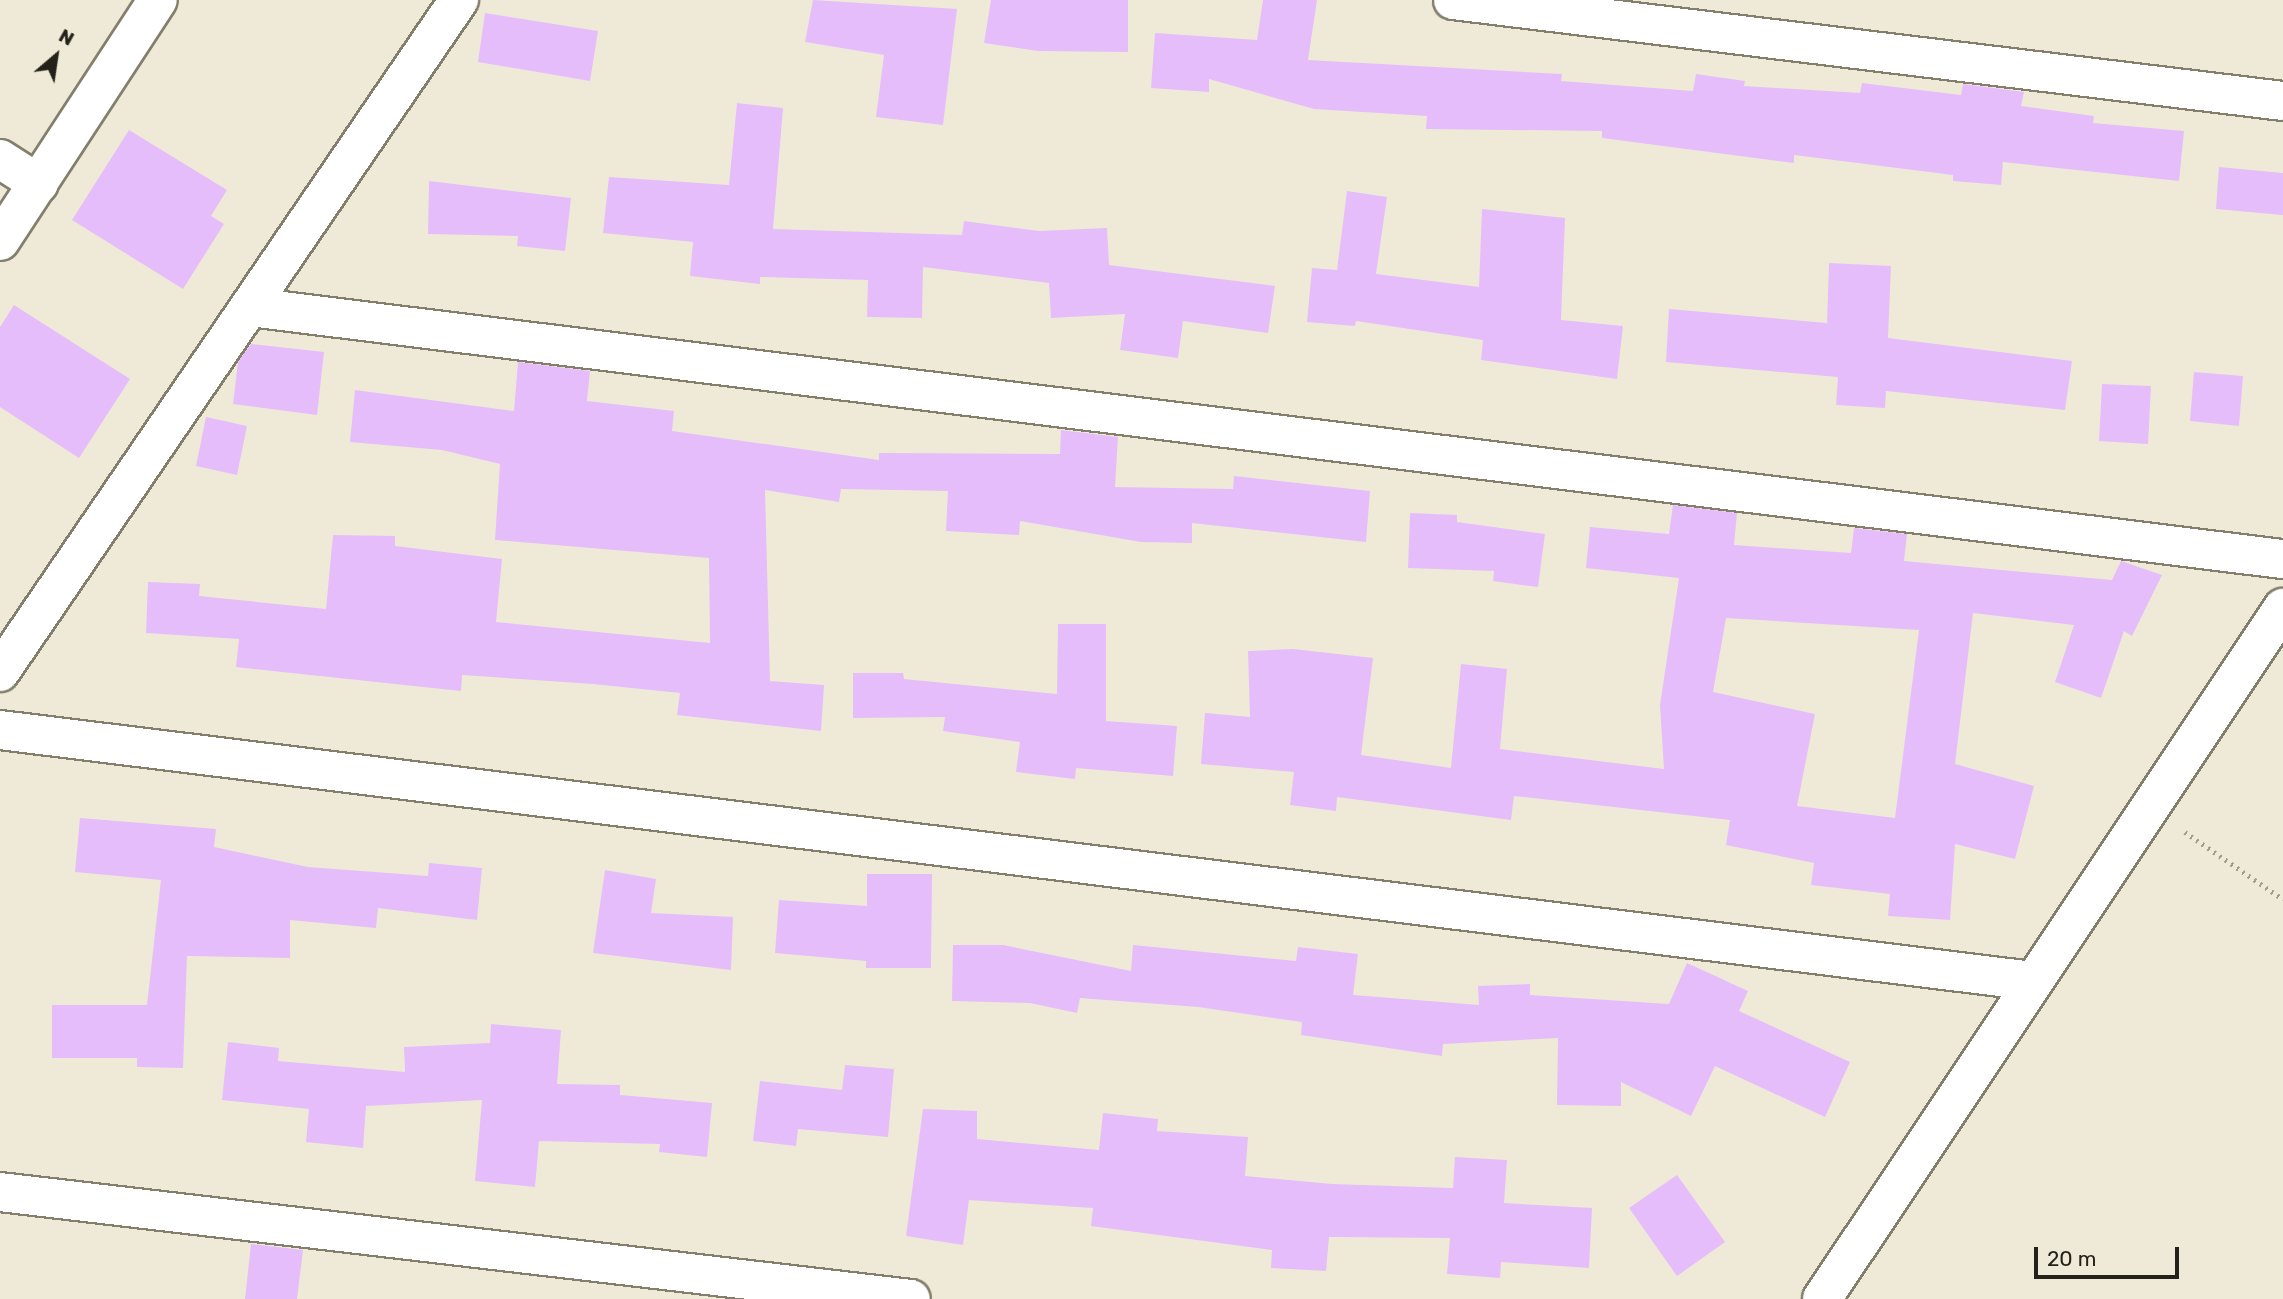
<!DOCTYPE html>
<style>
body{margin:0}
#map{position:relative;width:2283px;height:1299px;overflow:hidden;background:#efead7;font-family:Rubik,sans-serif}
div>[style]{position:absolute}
.building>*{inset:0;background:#e6bdfb}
.path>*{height:4.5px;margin-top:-2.25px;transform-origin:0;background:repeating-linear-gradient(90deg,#a09c8e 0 2px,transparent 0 7px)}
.roads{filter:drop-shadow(2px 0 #847f6d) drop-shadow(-2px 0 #847f6d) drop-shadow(0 2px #847f6d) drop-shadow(0 -2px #847f6d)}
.street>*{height:38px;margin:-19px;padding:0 19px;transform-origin:19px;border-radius:19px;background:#fff}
span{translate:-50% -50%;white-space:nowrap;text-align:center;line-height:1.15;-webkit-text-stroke:6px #efead7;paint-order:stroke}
.north{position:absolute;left:21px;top:21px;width:70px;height:70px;-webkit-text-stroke:5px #efead7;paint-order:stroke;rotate:29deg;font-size:19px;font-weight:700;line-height:28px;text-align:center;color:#23211a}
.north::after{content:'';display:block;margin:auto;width:24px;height:32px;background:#23211a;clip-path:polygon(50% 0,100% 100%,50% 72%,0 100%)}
.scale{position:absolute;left:2034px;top:1247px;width:145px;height:32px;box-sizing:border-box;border:4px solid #23211a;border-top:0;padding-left:9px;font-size:21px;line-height:24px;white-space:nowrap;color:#23211a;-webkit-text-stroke:5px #efead7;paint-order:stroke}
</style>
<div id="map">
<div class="building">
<i style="clip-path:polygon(813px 0,957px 9px,943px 125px,876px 117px,884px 55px,805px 42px)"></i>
<i style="clip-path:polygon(991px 0,1128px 0,1128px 52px,1038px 51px,984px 43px)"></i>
<i style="clip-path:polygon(1263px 0,1317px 0,1308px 60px,1562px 74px,1561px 81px,1693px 91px,1696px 74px,1745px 81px,1744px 86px,1860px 93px,1862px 83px,1961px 95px,1963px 84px,2024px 92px,2021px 106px,2094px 116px,2093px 123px,2184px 131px,2179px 181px,2003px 162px,2001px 185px,1953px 181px,1953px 175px,1794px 155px,1794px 163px,1602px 138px,1602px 131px,1426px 129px,1427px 116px,1314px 109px,1209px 79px,1209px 92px,1151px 88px,1155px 33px,1257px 40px)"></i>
<i style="clip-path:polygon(485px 13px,598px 31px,590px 81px,478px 62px)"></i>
<i style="clip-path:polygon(737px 103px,783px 108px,773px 229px,962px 235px,964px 221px,1039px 231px,1107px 228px,1109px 265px,1275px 286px,1268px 333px,1183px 321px,1178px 358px,1120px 350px,1125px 314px,1051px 318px,1049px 283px,923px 267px,922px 318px,867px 317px,868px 280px,760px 277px,760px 284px,690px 276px,693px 242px,603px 233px,609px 177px,729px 185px)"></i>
<i style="clip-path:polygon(129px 130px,227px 190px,211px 216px,224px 224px,183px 289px,72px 220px)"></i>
<i style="clip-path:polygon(2219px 167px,2283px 173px,2283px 215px,2216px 209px)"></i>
<i style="clip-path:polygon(429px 181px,571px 198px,565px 251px,517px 246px,518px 236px,428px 234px)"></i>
<i style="clip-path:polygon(1347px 191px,1387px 197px,1376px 274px,1479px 287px,1482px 209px,1565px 218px,1561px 320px,1623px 326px,1617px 379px,1481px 360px,1483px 340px,1356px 321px,1355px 326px,1307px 322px,1312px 268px,1337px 270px)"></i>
<i style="clip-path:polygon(1829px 263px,1891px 266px,1888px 338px,2072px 361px,2065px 410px,1886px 391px,1885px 408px,1836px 405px,1838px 377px,1666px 362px,1669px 309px,1827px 323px)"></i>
<i style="clip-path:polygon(14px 305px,130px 379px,79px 458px,0 407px,0 327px)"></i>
<i style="clip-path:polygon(251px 344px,324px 352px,317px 415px,233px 404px,238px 362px)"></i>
<i style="clip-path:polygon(518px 362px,590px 371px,587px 401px,674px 411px,672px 431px,879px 460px,879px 453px,1060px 454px,1061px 430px,1118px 437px,1115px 487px,1233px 489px,1234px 476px,1370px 491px,1366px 542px,1192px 523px,1192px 543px,1141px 542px,1020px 521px,1019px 535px,946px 531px,948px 491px,841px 489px,839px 502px,765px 490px,770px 681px,824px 685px,821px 731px,677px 715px,680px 693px,593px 684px,462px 675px,461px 691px,236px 667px,239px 639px,146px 633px,148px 582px,200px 584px,199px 596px,326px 609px,333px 535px,395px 536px,395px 546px,502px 559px,496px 622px,710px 643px,709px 558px,495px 540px,500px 464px,442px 450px,350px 442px,355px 390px,514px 411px)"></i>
<i style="clip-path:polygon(2194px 372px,2243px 376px,2239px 426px,2190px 421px)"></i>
<i style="clip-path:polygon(2102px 384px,2151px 386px,2148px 444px,2099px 441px)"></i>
<i style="clip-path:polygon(206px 417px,247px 426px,237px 475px,196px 466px)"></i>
<i style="clip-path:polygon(evenodd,1673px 505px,1737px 513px,1734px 545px,1851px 553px,1854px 528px,1907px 534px,1904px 561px,2112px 580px,2121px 561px,2162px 575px,2132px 636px,2124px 631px,2101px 698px,2055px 682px,2074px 625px,1973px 613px,1955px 764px,2034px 786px,2015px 859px,1955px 844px,1950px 920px,1888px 916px,1890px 894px,1811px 885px,1814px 863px,1726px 845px,1730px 820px,1514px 796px,1511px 820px,1337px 797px,1336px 811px,1290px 805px,1294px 772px,1201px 764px,1205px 713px,1250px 717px,1248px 651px,1293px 649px,1373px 658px,1361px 755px,1451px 768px,1461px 664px,1507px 669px,1500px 749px,1664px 769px,1660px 705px,1679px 578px,1586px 568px,1590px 527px,1669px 534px,1673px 505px,1726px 618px,1919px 630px,1895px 818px,1797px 806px,1815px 714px,1713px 692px,1726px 618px)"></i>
<i style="clip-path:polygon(1410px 513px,1457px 515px,1457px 522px,1545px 534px,1538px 587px,1493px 581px,1494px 571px,1408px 568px)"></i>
<i style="clip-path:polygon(1058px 624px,1106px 624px,1106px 721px,1177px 726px,1173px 776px,1076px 768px,1075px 779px,1016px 772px,1020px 742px,943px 731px,945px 717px,853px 718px,853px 673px,903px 673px,904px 679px,1057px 694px)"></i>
<i style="clip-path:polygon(80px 818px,216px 829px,214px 847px,308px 867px,428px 876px,429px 863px,482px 868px,477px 920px,378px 908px,376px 928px,290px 920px,290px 958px,187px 956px,183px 1068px,137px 1067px,137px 1058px,52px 1058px,52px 1005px,147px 1005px,161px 880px,75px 872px)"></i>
<i style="clip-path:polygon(605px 870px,656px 879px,651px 913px,733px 917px,731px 970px,593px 953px)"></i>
<i style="clip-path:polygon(867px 874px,932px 874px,931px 968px,866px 968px,866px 961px,775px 953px,779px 900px,867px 906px)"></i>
<i style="clip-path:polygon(953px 945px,1003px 945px,1131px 971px,1133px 945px,1296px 961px,1298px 947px,1358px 954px,1353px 995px,1479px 1005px,1478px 986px,1530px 984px,1530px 995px,1669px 1004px,1687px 963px,1748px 991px,1739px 1011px,1850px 1062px,1825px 1117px,1715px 1066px,1691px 1116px,1621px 1082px,1621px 1106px,1557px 1105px,1558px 1038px,1443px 1044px,1442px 1056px,1301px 1035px,1302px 1022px,1198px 1007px,1080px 998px,1077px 1013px,1030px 1003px,952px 1001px)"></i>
<i style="clip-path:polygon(491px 1024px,561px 1030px,557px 1084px,620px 1085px,620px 1095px,712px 1103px,707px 1157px,659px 1152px,660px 1144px,539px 1141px,535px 1187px,475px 1181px,482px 1100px,366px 1106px,363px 1148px,306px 1142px,309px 1109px,222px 1100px,228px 1042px,279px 1048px,278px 1061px,405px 1072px,404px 1047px,490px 1043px)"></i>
<i style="clip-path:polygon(845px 1065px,894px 1069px,888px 1137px,798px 1129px,796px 1146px,753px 1141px,760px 1081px,842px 1090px)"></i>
<i style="clip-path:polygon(923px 1109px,977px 1111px,977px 1139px,1099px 1150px,1103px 1113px,1158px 1119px,1157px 1131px,1248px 1137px,1245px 1176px,1332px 1184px,1453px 1188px,1455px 1157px,1507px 1160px,1504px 1203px,1592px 1208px,1589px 1268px,1501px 1262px,1500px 1278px,1447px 1274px,1450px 1238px,1329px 1237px,1326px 1271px,1271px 1268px,1272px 1250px,1091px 1226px,1093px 1208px,969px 1200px,963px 1245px,906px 1236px)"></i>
<i style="clip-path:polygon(1677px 1175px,1725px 1242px,1677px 1276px,1629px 1208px)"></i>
<i style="clip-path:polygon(251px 1244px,303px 1250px,297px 1299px,245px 1299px)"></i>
</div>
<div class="path">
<i style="left:2185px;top:832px;width:119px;rotate:34.4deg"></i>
</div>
<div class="roads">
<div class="street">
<i style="left:1453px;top:0;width:836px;rotate:6.94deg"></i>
<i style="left:0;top:159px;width:46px;rotate:32.7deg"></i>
<i style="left:0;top:241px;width:288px;rotate:-56.8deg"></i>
<i style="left:250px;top:307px;width:2049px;rotate:7.07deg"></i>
<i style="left:0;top:672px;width:814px;rotate:-55.67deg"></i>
<i style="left:0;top:730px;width:2047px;rotate:7.04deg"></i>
<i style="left:0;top:1192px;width:917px;rotate:6.7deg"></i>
<i style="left:1822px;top:1299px;width:831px;rotate:-56.29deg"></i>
</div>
</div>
<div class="north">N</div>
<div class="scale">20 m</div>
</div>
